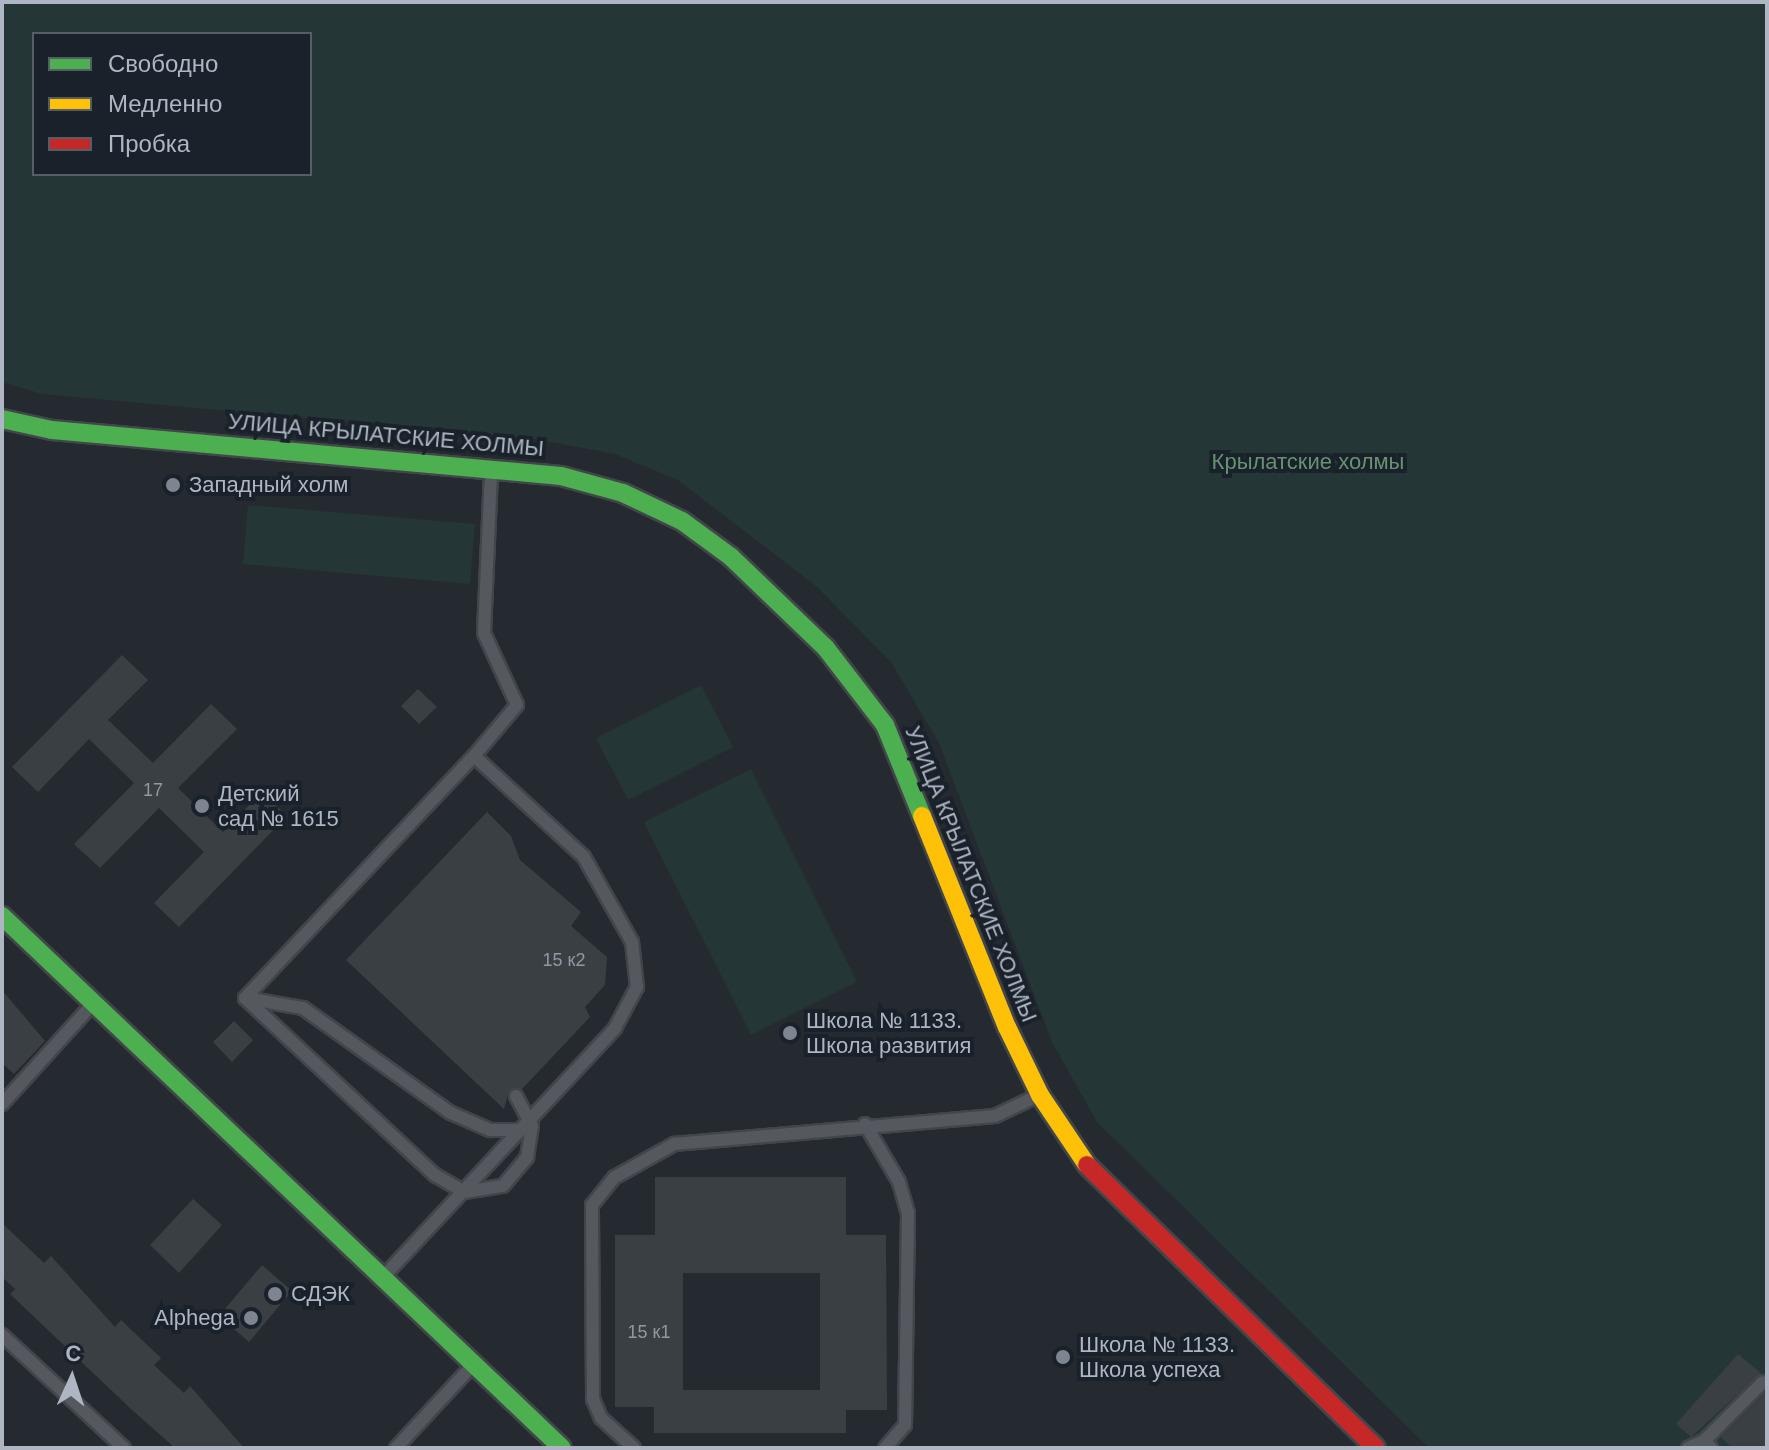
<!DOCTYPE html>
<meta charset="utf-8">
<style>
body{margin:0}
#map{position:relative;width:1769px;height:1450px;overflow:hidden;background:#252a30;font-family:Helvetica,sans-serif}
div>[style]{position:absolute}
.green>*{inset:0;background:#253637}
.building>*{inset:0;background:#3a3f44}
.roads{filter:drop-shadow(2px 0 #42464b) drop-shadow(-2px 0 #42464b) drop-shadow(0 2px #42464b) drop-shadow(0 -2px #42464b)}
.lane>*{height:12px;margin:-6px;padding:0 6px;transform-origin:6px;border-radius:6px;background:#55595f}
.fast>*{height:18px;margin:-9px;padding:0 9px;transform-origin:9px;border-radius:9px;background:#4caf50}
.slow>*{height:18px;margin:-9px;padding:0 9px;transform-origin:9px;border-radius:9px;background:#ffc107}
.jam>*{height:18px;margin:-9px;padding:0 9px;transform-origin:9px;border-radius:9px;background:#c62828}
.dots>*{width:22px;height:22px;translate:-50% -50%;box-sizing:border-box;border:4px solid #19212a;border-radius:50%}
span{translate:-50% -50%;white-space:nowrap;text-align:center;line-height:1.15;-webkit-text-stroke:8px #19212a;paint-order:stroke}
.number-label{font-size:18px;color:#9198a3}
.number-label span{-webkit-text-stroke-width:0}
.street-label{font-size:22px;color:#aeb6c3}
.park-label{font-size:22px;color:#679270}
.poi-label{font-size:22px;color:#aeb6c3}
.left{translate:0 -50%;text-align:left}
.right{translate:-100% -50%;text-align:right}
.frame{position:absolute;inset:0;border:4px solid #aeb6c3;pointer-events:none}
.legend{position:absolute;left:32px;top:32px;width:280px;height:144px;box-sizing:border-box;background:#19212a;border:2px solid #555d67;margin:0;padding:10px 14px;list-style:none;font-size:24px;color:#aeb6c3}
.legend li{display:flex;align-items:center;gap:16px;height:40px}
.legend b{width:40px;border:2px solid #555d67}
.north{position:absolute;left:32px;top:1338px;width:80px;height:80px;-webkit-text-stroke:6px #19212a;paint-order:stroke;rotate:3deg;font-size:22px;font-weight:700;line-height:32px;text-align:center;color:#aeb6c3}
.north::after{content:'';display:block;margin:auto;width:28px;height:36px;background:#aeb6c3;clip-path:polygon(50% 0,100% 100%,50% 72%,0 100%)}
</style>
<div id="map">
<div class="green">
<i style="clip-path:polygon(evenodd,2px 2px,1767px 2px,1767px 1448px,1429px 1448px,1097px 1122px,1052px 1042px,939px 743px,891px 662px,816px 586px,678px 480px,615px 454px,535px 439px,42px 394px,2px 382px,2px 2px,34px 34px,310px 34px,310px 174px,34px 174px,34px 34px)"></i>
<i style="clip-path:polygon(248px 505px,475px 524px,470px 584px,243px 564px)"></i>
<i style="clip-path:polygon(701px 685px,733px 747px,628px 800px,596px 738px)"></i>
<i style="clip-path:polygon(751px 769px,857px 982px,751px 1035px,644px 822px)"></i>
</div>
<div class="building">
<i style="clip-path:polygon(122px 655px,148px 680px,108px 720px,153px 763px,211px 704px,237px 729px,178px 788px,223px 832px,262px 792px,287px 816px,179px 927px,154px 903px,204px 852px,159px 808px,100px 868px,74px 844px,134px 783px,89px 739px,38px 792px,12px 767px)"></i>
<i style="clip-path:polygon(418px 689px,437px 707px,419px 724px,401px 706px)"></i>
<i style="clip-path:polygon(487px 812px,511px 836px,520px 860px,581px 912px,571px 926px,607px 957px,605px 985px,585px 1007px,590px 1017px,522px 1089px,509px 1091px,504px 1109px,346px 960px)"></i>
<i style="clip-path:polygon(2px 990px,45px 1041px,14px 1074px,2px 1063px)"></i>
<i style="clip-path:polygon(234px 1021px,253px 1040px,232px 1062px,213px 1042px)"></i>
<i style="clip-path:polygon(evenodd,655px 1177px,846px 1177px,846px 1235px,886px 1235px,887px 1410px,846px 1410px,846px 1433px,654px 1433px,654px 1407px,615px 1407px,615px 1235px,655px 1235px,655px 1177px,683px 1273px,820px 1273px,820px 1390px,683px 1390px,683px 1273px)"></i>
<i style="clip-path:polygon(193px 1199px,222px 1225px,179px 1273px,150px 1245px)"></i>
<i style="clip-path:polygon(2px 1223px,44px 1263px,51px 1256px,115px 1327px,121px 1320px,161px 1358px,154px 1365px,184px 1393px,190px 1386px,244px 1448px,175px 1448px,131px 1409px,10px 1294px,15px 1289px,2px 1277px)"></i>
<i style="clip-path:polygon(262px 1265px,292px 1291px,249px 1342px,219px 1316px)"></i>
<i style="clip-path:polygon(1738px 1354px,1761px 1373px,1691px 1437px,1676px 1424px)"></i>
<i style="clip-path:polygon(1767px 1391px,1767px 1448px,1732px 1448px,1721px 1437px)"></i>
</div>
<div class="roads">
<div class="lane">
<i style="left:245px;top:998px;width:260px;rotate:43deg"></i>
<i style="left:435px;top:1175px;width:34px;rotate:30deg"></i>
<i style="left:464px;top:1192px;width:39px;rotate:-9deg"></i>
<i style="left:503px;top:1186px;width:38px;rotate:-50deg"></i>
<i style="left:527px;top:1157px;width:31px;rotate:-81deg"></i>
<i style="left:532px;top:1126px;width:34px;rotate:-118deg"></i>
<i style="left:245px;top:998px;width:333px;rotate:-46.6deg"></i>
<i style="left:245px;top:998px;width:59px;rotate:9.8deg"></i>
<i style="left:303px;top:1008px;width:181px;rotate:35.4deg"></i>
<i style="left:451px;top:1113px;width:43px;rotate:23.6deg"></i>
<i style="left:490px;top:1130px;width:31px"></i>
<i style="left:2px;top:1104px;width:132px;rotate:-47.8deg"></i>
<i style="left:865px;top:1124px;width:67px;rotate:59.6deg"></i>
<i style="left:899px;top:1182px;width:32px;rotate:74deg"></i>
<i style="left:908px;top:1213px;width:212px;rotate:90.8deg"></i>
<i style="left:905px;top:1425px;width:30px;rotate:131deg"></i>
<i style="left:385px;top:1275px;width:338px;rotate:-47deg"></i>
<i style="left:615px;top:1028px;width:47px;rotate:-61.8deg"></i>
<i style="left:637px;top:987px;width:45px;rotate:-96.3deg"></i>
<i style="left:632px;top:942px;width:98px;rotate:-119.5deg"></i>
<i style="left:584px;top:857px;width:149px;rotate:-137.4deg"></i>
<i style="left:474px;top:756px;width:67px;rotate:-49.9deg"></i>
<i style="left:517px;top:705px;width:79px;rotate:-114.6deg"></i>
<i style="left:484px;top:633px;width:158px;rotate:-87.5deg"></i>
<i style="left:2px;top:1335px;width:166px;rotate:42.8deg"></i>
<i style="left:1704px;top:1441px;width:83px;rotate:-45deg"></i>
<i style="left:396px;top:1448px;width:110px;rotate:-47.2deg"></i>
<i style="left:634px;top:1448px;width:45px;rotate:-137.7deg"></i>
<i style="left:601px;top:1418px;width:21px;rotate:-113deg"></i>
<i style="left:593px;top:1399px;width:194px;rotate:-90.3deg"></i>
<i style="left:592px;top:1205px;width:36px;rotate:-51deg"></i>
<i style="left:615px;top:1177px;width:68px;rotate:-29.2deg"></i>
<i style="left:674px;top:1144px;width:322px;rotate:-5deg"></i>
<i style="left:995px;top:1116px;width:47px;rotate:-25.5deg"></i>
<i style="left:1688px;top:1448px;width:17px;rotate:-24deg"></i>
<i style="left:1704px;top:1441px;width:10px;rotate:45deg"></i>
</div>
<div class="fast">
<i style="left:2px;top:419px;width:51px;rotate:12.4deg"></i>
<i style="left:52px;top:430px;width:511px;rotate:5.16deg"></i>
<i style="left:561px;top:476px;width:64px;rotate:15.3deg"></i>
<i style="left:623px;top:493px;width:65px;rotate:25.4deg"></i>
<i style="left:682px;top:521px;width:61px;rotate:36.3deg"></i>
<i style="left:731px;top:557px;width:130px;rotate:43.8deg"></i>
<i style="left:825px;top:647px;width:98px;rotate:52.4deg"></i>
<i style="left:885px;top:725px;width:98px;rotate:67.9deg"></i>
<i style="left:2px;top:916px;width:772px;rotate:43.53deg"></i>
</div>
<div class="slow">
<i style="left:922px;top:816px;width:227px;rotate:68.1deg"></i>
<i style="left:1007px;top:1027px;width:76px;rotate:64.1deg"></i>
<i style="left:1040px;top:1095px;width:84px;rotate:56.1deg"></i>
</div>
<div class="jam">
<i style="left:1087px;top:1165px;width:404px;rotate:44.4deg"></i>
</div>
</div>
<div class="dots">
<i style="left:173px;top:485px;background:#7e8590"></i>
<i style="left:202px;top:806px;background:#7e8590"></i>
<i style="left:790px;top:1033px;background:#7e8590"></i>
<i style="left:275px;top:1294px;background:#7e8590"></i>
<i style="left:251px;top:1318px;background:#7e8590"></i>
<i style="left:1063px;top:1357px;background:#7e8590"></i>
</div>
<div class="number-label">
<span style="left:153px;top:790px">17</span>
<span style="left:564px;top:960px">15 к2</span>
<span style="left:649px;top:1332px">15 к1</span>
</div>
<div class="street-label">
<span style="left:386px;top:435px;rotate:5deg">УЛИЦА КРЫЛАТСКИЕ ХОЛМЫ</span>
<span style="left:971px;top:874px;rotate:68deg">УЛИЦА КРЫЛАТСКИЕ ХОЛМЫ</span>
</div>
<div class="park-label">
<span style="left:1308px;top:462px">Крылатские холмы</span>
</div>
<div class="poi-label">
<span class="left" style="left:189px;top:485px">Западный холм</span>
<span class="left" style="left:218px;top:806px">Детский<br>сад № 1615</span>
<span class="left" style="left:806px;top:1033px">Школа № 1133.<br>Школа развития</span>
<span class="left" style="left:291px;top:1294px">СДЭК</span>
<span class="right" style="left:235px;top:1318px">Alphega</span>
<span class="left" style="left:1079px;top:1357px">Школа № 1133.<br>Школа успеха</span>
</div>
<div class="frame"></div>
<ul class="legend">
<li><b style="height:10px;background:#4caf50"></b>Свободно</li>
<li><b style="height:10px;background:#ffc107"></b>Медленно</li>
<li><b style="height:10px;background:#c62828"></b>Пробка</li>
</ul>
<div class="north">С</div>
</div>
